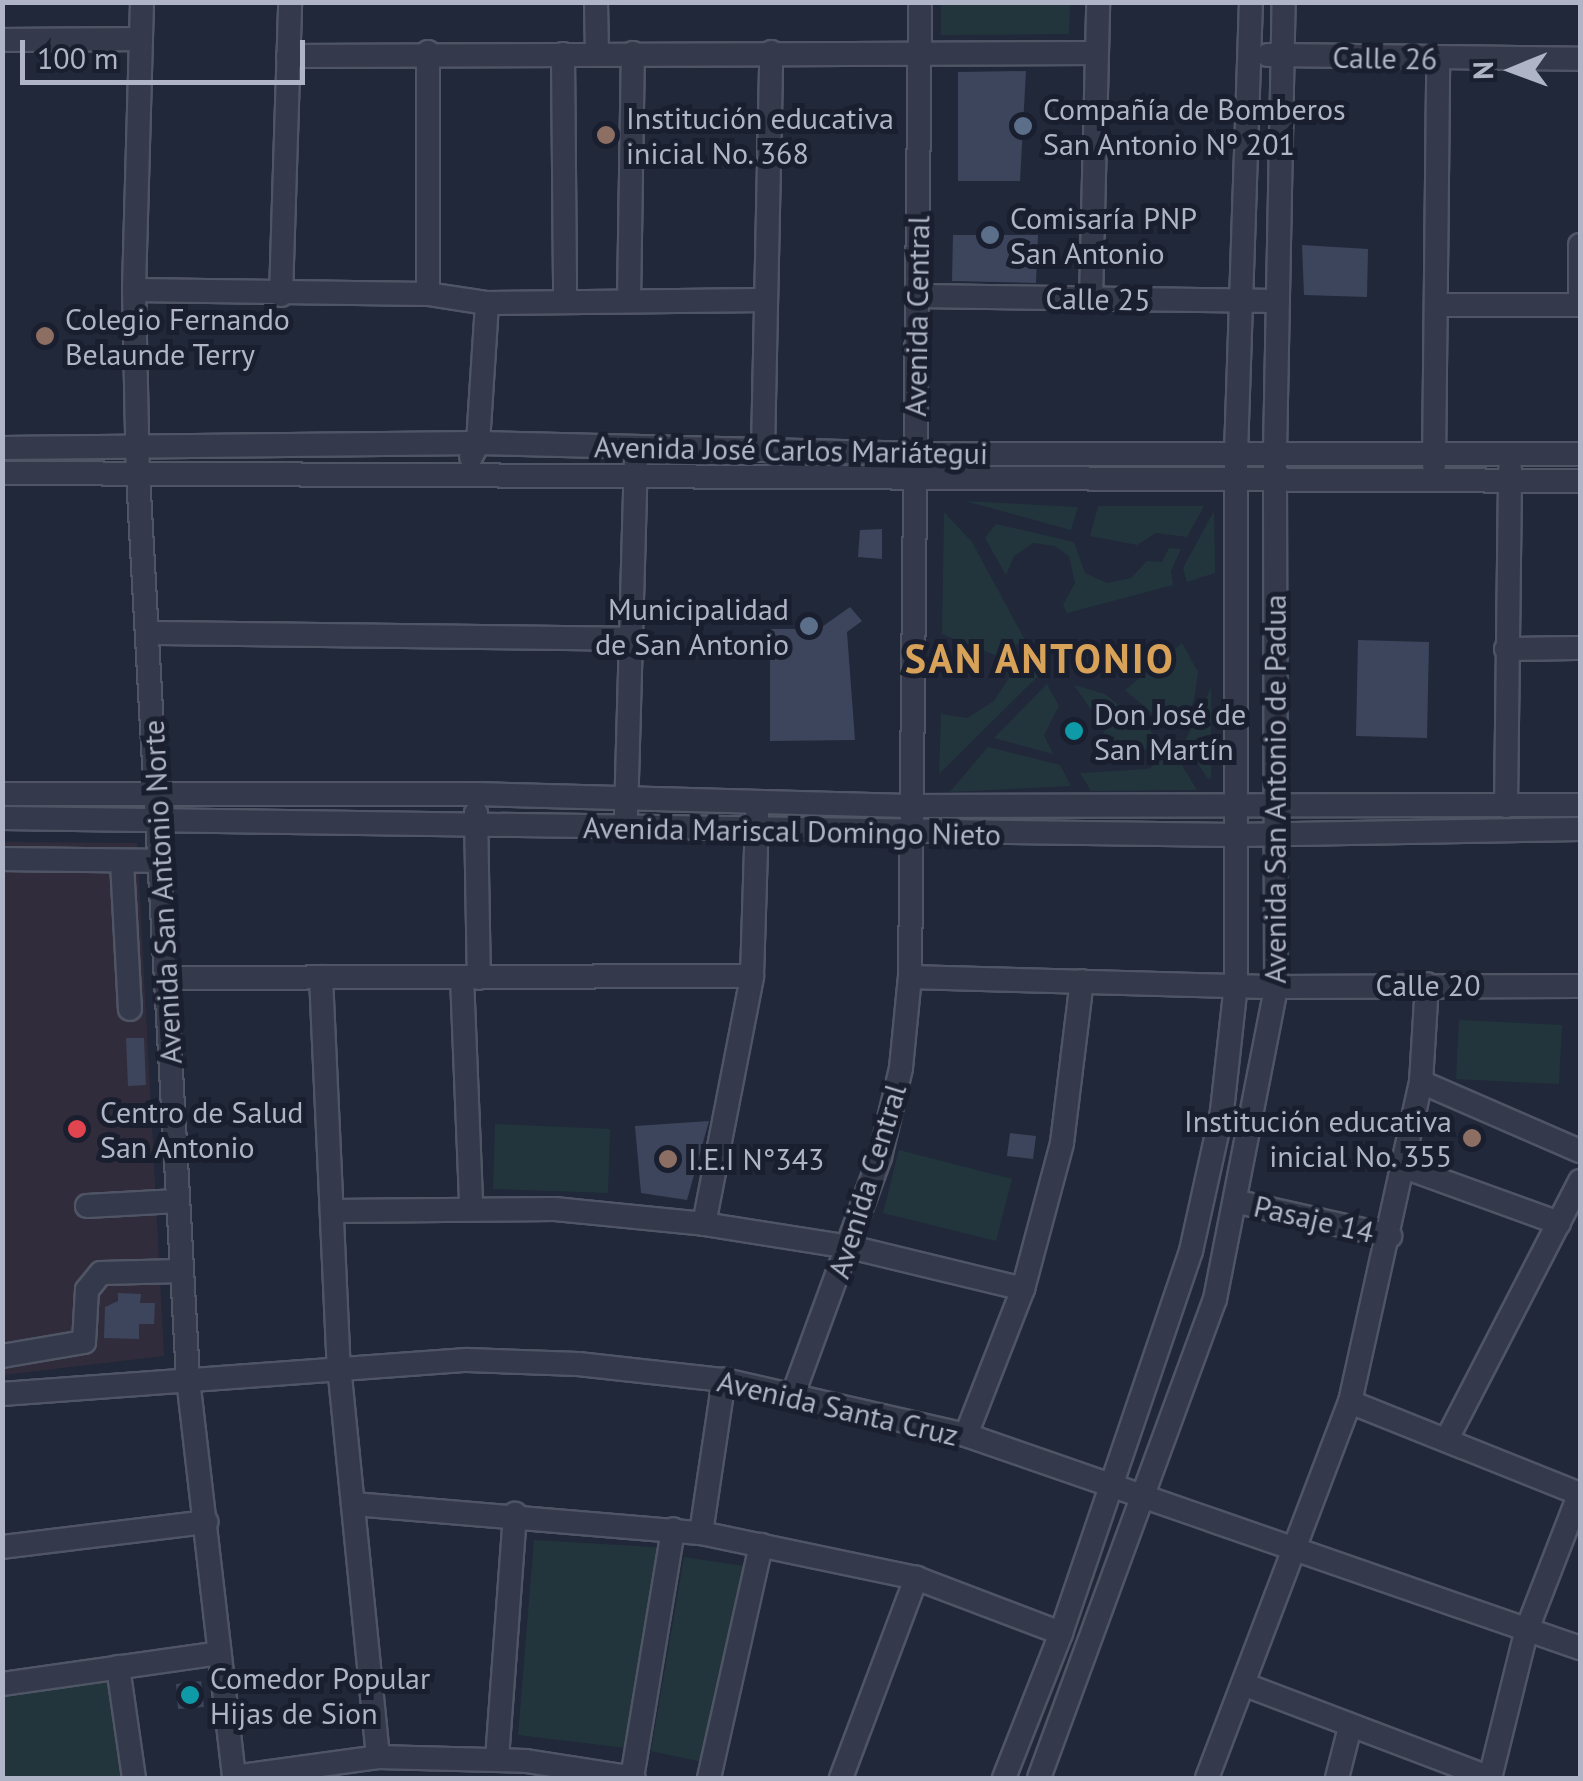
<!DOCTYPE html>
<meta charset="utf-8">
<style>
body{margin:0}
#map{position:relative;width:1583px;height:1781px;overflow:hidden;background:#20283a;font-family:"PT Sans",sans-serif}
div>[style]{position:absolute}
.medical>*{inset:0;background:#312c3c}
.green>*{inset:0;background:#22353c}
.building>*{inset:0;background:#3c455b}
.roads{filter:drop-shadow(2px 0 #4f5565) drop-shadow(-2px 0 #4f5565) drop-shadow(0 2px #4f5565) drop-shadow(0 -2px #4f5565)}
.minor>*{height:22px;margin:-11px;padding:0 11px;transform-origin:11px;border-radius:11px;background:#343a4b}
.dots>*{width:28px;height:28px;translate:-50% -50%;box-sizing:border-box;border:5px solid #1a1f2f;border-radius:50%}
span{translate:-50% -50%;white-space:nowrap;text-align:center;line-height:1.15;-webkit-text-stroke:10px #1a1f2f;paint-order:stroke}
.street-label{font-size:30px;color:#afb5c7}
.poi-label{font-size:30px;color:#afb5c7}
.left{translate:0 -50%;text-align:left}
.right{translate:-100% -50%;text-align:right}
.district-label{font-size:40px;color:#d8a359;font-weight:700;letter-spacing:2.5px}
.frame{position:absolute;inset:0;border:5px solid #afb5c7;pointer-events:none}
.north{position:absolute;left:1463px;top:20px;width:100px;height:100px;-webkit-text-stroke:8px #1a1f2f;paint-order:stroke;rotate:269deg;font-size:28px;font-weight:700;line-height:40px;text-align:center;color:#afb5c7}
.north::after{content:'';display:block;margin:auto;width:35px;height:45px;background:#afb5c7;clip-path:polygon(50% 0,100% 100%,50% 72%,0 100%)}
.scale{position:absolute;left:20px;top:40px;width:285px;height:45px;box-sizing:border-box;border:5px solid #afb5c7;border-top:0;padding-left:12px;font-size:30px;line-height:35px;white-space:nowrap;color:#afb5c7;-webkit-text-stroke:8px #1a1f2f;paint-order:stroke}
</style>
<div id="map">
<div class="medical">
<i style="clip-path:polygon(3px 842px,137px 843px,164px 1356px,3px 1375px)"></i>
</div>
<div class="green">
<i style="clip-path:polygon(941px 3px,1070px 3px,1069px 34px,941px 35px)"></i>
<i style="clip-path:polygon(965px 501px,1078px 507px,1071px 530px)"></i>
<i style="clip-path:polygon(1098px 506px,1204px 506px,1187px 537px,1156px 533px,1137px 545px,1090px 536px)"></i>
<i style="clip-path:polygon(1214px 511px,1215px 573px,1187px 582px,1183px 568px)"></i>
<i style="clip-path:polygon(944px 512px,972px 542px,1026px 642px,1008px 647px,1002px 658px,942px 634px)"></i>
<i style="clip-path:polygon(996px 524px,1074px 542px,1085px 573px,1107px 583px,1131px 578px,1147px 561px,1162px 562px,1169px 548px,1181px 549px,1171px 571px,1173px 585px,1067px 613px,1063px 605px,1075px 583px,1069px 556px,1055px 546px,1033px 543px,1014px 556px,1006px 575px,985px 538px)"></i>
<i style="clip-path:polygon(1182px 643px,1198px 672px,1195px 693px,1190px 713px,1169px 728px,1125px 690px)"></i>
<i style="clip-path:polygon(1021px 659px,1041px 673px,939px 774px,941px 714px,967px 718px,994px 701px)"></i>
<i style="clip-path:polygon(1047px 684px,1059px 706px,1044px 735px,1053px 754px,994px 738px)"></i>
<i style="clip-path:polygon(1074px 685px,1105px 694px,1161px 740px,1128px 760px,1091px 760px,1105px 730px)"></i>
<i style="clip-path:polygon(1211px 688px,1211px 778px,1208px 779px,1184px 743px)"></i>
<i style="clip-path:polygon(988px 747px,1060px 765px,1071px 786px,950px 792px)"></i>
<i style="clip-path:polygon(1174px 752px,1197px 790px,1091px 791px,1080px 773px,1148px 769px)"></i>
<i style="clip-path:polygon(1459px 1020px,1562px 1025px,1559px 1084px,1456px 1079px)"></i>
<i style="clip-path:polygon(495px 1124px,610px 1129px,608px 1193px,493px 1189px)"></i>
<i style="clip-path:polygon(899px 1150px,1012px 1179px,996px 1241px,883px 1213px)"></i>
<i style="clip-path:polygon(534px 1540px,670px 1548px,634px 1749px,518px 1735px)"></i>
<i style="clip-path:polygon(684px 1557px,744px 1566px,707px 1763px,651px 1751px)"></i>
<i style="clip-path:polygon(110px 1682px,122px 1778px,3px 1778px,2px 1696px)"></i>
</div>
<div class="building">
<i style="clip-path:polygon(1026px 71px,1020px 181px,958px 181px,958px 72px)"></i>
<i style="clip-path:polygon(953px 235px,1038px 235px,1036px 283px,952px 281px)"></i>
<i style="clip-path:polygon(1302px 245px,1368px 249px,1367px 297px,1304px 295px)"></i>
<i style="clip-path:polygon(882px 529px,882px 559px,858px 557px,860px 530px)"></i>
<i style="clip-path:polygon(850px 607px,862px 621px,847px 632px,855px 740px,770px 741px,770px 629px,819px 629px)"></i>
<i style="clip-path:polygon(1358px 640px,1429px 642px,1427px 738px,1356px 736px)"></i>
<i style="clip-path:polygon(126px 1038px,144px 1038px,146px 1085px,128px 1086px)"></i>
<i style="clip-path:polygon(709px 1121px,687px 1200px,641px 1193px,635px 1126px)"></i>
<i style="clip-path:polygon(1010px 1133px,1036px 1136px,1033px 1159px,1007px 1156px)"></i>
<i style="clip-path:polygon(118px 1293px,141px 1294px,140px 1303px,155px 1303px,154px 1324px,139px 1324px,139px 1339px,104px 1338px,105px 1307px,118px 1301px)"></i>
<i style="clip-path:polygon(201px 1681px,204px 1707px,178px 1709px,176px 1684px)"></i>
</div>
<div class="roads">
<div class="minor">
<i style="left:142px;top:2px;width:288px;rotate:91.6deg"></i>
<i style="left:134px;top:290px;width:185px;rotate:88.8deg"></i>
<i style="left:138px;top:475px;width:905px;rotate:86.83deg"></i>
<i style="left:188px;top:1379px;width:402px;rotate:83.4deg"></i>
<i style="left:596px;top:2px;width:52px;rotate:88.9deg"></i>
<i style="left:2px;top:40px;width:139px;rotate:-0.4deg"></i>
<i style="left:563px;top:54px;width:248px;rotate:89.5deg"></i>
<i style="left:1268px;top:55px;width:312px;rotate:0.7deg"></i>
<i style="left:288px;top:56px;width:808px;rotate:-0.21deg"></i>
<i style="left:134px;top:290px;width:294px;rotate:0.8deg"></i>
<i style="left:428px;top:294px;width:60px;rotate:8.7deg"></i>
<i style="left:487px;top:303px;width:278px;rotate:-0.6deg"></i>
<i style="left:428px;top:294px;width:242px;rotate:-90deg"></i>
<i style="left:281px;top:295px;width:293px;rotate:-88.2deg"></i>
<i style="left:918px;top:296px;width:360px;rotate:0.8deg"></i>
<i style="left:1091px;top:299px;width:297px;rotate:-88.6deg"></i>
<i style="left:629px;top:301px;width:248px;rotate:-89.1deg"></i>
<i style="left:1438px;top:305px;width:142px"></i>
<i style="left:1580px;top:305px;width:60px;rotate:-90deg"></i>
<i style="left:2px;top:448px;width:476px;rotate:-0.6deg"></i>
<i style="left:478px;top:443px;width:436px;rotate:1.4deg"></i>
<i style="left:914px;top:454px;width:666px"></i>
<i style="left:763px;top:450px;width:398px;rotate:-88.8deg"></i>
<i style="left:471px;top:457px;width:16px;rotate:-63deg"></i>
<i style="left:478px;top:443px;width:140px;rotate:-86.3deg"></i>
<i style="left:1434px;top:465px;width:406px;rotate:-89.4deg"></i>
<i style="left:2px;top:473px;width:1578px;rotate:0.29deg"></i>
<i style="left:150px;top:633px;width:483px;rotate:0.7deg"></i>
<i style="left:1506px;top:649px;width:74px;rotate:-0.8deg"></i>
<i style="left:2px;top:794px;width:474px"></i>
<i style="left:476px;top:794px;width:432px;rotate:1.6deg"></i>
<i style="left:908px;top:806px;width:672px;rotate:-0.09deg"></i>
<i style="left:1506px;top:806px;width:337px;rotate:-89.3deg"></i>
<i style="left:476px;top:813px;width:165px;rotate:89deg"></i>
<i style="left:626px;top:815px;width:353px;rotate:-88.4deg"></i>
<i style="left:2px;top:818px;width:1233px;rotate:0.79deg"></i>
<i style="left:1235px;top:835px;width:345px;rotate:-1deg"></i>
<i style="left:2px;top:859px;width:158px;rotate:0.7deg"></i>
<i style="left:122px;top:863px;width:146px;rotate:86.9deg"></i>
<i style="left:321px;top:977px;width:389px;rotate:87.4deg"></i>
<i style="left:339px;top:1366px;width:393px;rotate:84.3deg"></i>
<i style="left:462px;top:977px;width:229px;rotate:87.7deg"></i>
<i style="left:910px;top:977px;width:366px;rotate:1.6deg"></i>
<i style="left:1276px;top:987px;width:304px;rotate:-0.2deg"></i>
<i style="left:166px;top:978px;width:586px;rotate:-0.2deg"></i>
<i style="left:1421px;top:1082px;width:173px;rotate:23.5deg"></i>
<i style="left:1404px;top:1167px;width:165px;rotate:19.9deg"></i>
<i style="left:1238px;top:1202px;width:156px;rotate:12.6deg"></i>
<i style="left:87px;top:1206px;width:90px;rotate:-3.2deg"></i>
<i style="left:334px;top:1211px;width:221px;rotate:-0.5deg"></i>
<i style="left:555px;top:1209px;width:150px;rotate:5.7deg"></i>
<i style="left:704px;top:1224px;width:148px;rotate:9deg"></i>
<i style="left:850px;top:1247px;width:178px;rotate:13.6deg"></i>
<i style="left:704px;top:1224px;width:253px;rotate:-79deg"></i>
<i style="left:752px;top:976px;width:161px;rotate:-88.2deg"></i>
<i style="left:2px;top:1356px;width:83px;rotate:-9.7deg"></i>
<i style="left:84px;top:1342px;width:52px;rotate:-86.7deg"></i>
<i style="left:87px;top:1290px;width:22px;rotate:-51deg"></i>
<i style="left:101px;top:1273px;width:80px;rotate:-1.4deg"></i>
<i style="left:794px;top:1392px;width:250px;rotate:-69.9deg"></i>
<i style="left:880px;top:1157px;width:91px;rotate:-76.7deg"></i>
<i style="left:901px;top:1068px;width:91px;rotate:-84.4deg"></i>
<i style="left:910px;top:977px;width:975px;rotate:-89.41deg"></i>
<i style="left:2px;top:1394px;width:466px;rotate:-4.2deg"></i>
<i style="left:467px;top:1360px;width:111px;rotate:2.1deg"></i>
<i style="left:578px;top:1364px;width:147px;rotate:6.3deg"></i>
<i style="left:724px;top:1380px;width:248px;rotate:12.8deg"></i>
<i style="left:966px;top:1435px;width:650px;rotate:19.13deg"></i>
<i style="left:1350px;top:1402px;width:248px;rotate:21.8deg"></i>
<i style="left:966px;top:1435px;width:157px;rotate:-68.7deg"></i>
<i style="left:1023px;top:1289px;width:151px;rotate:-75deg"></i>
<i style="left:1062px;top:1143px;width:163px;rotate:-83deg"></i>
<i style="left:1448px;top:1437px;width:288px;rotate:-62.7deg"></i>
<i style="left:353px;top:1504px;width:349px;rotate:4.8deg"></i>
<i style="left:701px;top:1533px;width:220px;rotate:11.8deg"></i>
<i style="left:916px;top:1578px;width:155px;rotate:20.8deg"></i>
<i style="left:701px;top:1533px;width:155px;rotate:-81.5deg"></i>
<i style="left:2px;top:1547px;width:206px;rotate:-7deg"></i>
<i style="left:118px;top:1667px;width:112px;rotate:81.8deg"></i>
<i style="left:2px;top:1684px;width:219px;rotate:-8.1deg"></i>
<i style="left:1243px;top:1684px;width:264px;rotate:20.8deg"></i>
<i style="left:497px;top:1759px;width:246px;rotate:-85.8deg"></i>
<i style="left:234px;top:1777px;width:145px;rotate:-7.9deg"></i>
<i style="left:378px;top:1757px;width:148px;rotate:1.5deg"></i>
<i style="left:526px;top:1761px;width:109px;rotate:8.9deg"></i>
<i style="left:632px;top:1778px;width:252px;rotate:-80.6deg"></i>
<i style="left:709px;top:1778px;width:239px;rotate:-77.4deg"></i>
<i style="left:841px;top:1778px;width:214px;rotate:-69.4deg"></i>
<i style="left:1004px;top:1778px;width:156px;rotate:-68.5deg"></i>
<i style="left:1061px;top:1633px;width:404px;rotate:-71.2deg"></i>
<i style="left:1191px;top:1251px;width:143px;rotate:-77.5deg"></i>
<i style="left:1222px;top:1111px;width:128px;rotate:-83.7deg"></i>
<i style="left:1236px;top:984px;width:531px;rotate:-90deg"></i>
<i style="left:1236px;top:453px;width:451px;rotate:-88.1deg"></i>
<i style="left:1039px;top:1778px;width:510px;rotate:-69.83deg"></i>
<i style="left:1215px;top:1299px;width:318px;rotate:-78.9deg"></i>
<i style="left:1276px;top:987px;width:535px;rotate:-90.11deg"></i>
<i style="left:1275px;top:452px;width:450px;rotate:-88.9deg"></i>
<i style="left:1207px;top:1778px;width:402px;rotate:-69.2deg"></i>
<i style="left:1350px;top:1402px;width:328px;rotate:-77.5deg"></i>
<i style="left:1421px;top:1082px;width:98px;rotate:-86.5deg"></i>
<i style="left:1337px;top:1778px;width:53px;rotate:-75.7deg"></i>
<i style="left:1490px;top:1778px;width:150px;rotate:-76.1deg"></i>
<i style="left:1526px;top:1632px;width:149px;rotate:-68.8deg"></i>
</div>
</div>
<div class="dots">
<i style="left:1023px;top:126px;background:#5c6f8a"></i>
<i style="left:606px;top:135px;background:#8d6e63"></i>
<i style="left:990px;top:235px;background:#5c6f8a"></i>
<i style="left:45px;top:336px;background:#8d6e63"></i>
<i style="left:809px;top:626px;background:#5c6f8a"></i>
<i style="left:1074px;top:731px;background:#0f9aa8"></i>
<i style="left:77px;top:1129px;background:#e0444e"></i>
<i style="left:1472px;top:1138px;background:#8d6e63"></i>
<i style="left:668px;top:1159px;background:#8d6e63"></i>
<i style="left:190px;top:1695px;background:#0f9aa8"></i>
</div>
<div class="street-label">
<span style="left:1385px;top:58px;rotate:1deg">Calle 26</span>
<span style="left:1098px;top:299px;rotate:1deg">Calle 25</span>
<span style="left:917px;top:316px;rotate:-89deg">Avenida Central</span>
<span style="left:791px;top:450px;rotate:1deg">Avenida José Carlos Mariátegui</span>
<span style="left:1275px;top:789px;rotate:-90deg">Avenida San Antonio de Padua</span>
<span style="left:792px;top:831px;rotate:1deg">Avenida Mariscal Domingo Nieto</span>
<span style="left:162px;top:892px;rotate:-93deg">Avenida San Antonio Norte</span>
<span style="left:1428px;top:985px">Calle 20</span>
<span style="left:867px;top:1181px;rotate:-73deg">Avenida Central</span>
<span style="left:1314px;top:1219px;rotate:13deg">Pasaje 14</span>
<span style="left:838px;top:1408px;rotate:13deg">Avenida Santa Cruz</span>
</div>
<div class="poi-label">
<span class="left" style="left:1043px;top:126px">Compañía de Bomberos<br>San Antonio Nº 201</span>
<span class="left" style="left:626px;top:135px">Institución educativa<br>inicial No. 368</span>
<span class="left" style="left:1010px;top:235px">Comisaría PNP<br>San Antonio</span>
<span class="left" style="left:65px;top:336px">Colegio Fernando<br>Belaunde Terry</span>
<span class="right" style="left:789px;top:626px">Municipalidad<br>de San Antonio</span>
<span class="left" style="left:1094px;top:731px">Don José de<br>San Martín</span>
<span class="left" style="left:100px;top:1129px">Centro de Salud<br>San Antonio</span>
<span class="right" style="left:1452px;top:1138px">Institución educativa<br>inicial No. 355</span>
<span class="left" style="left:688px;top:1159px">I.E.I N°343</span>
<span class="left" style="left:210px;top:1695px">Comedor Popular<br>Hijas de Sion</span>
</div>
<div class="district-label">
<span style="left:1040px;top:658px">SAN ANTONIO</span>
</div>
<div class="frame"></div>
<div class="north">N</div>
<div class="scale">100 m</div>
</div>
